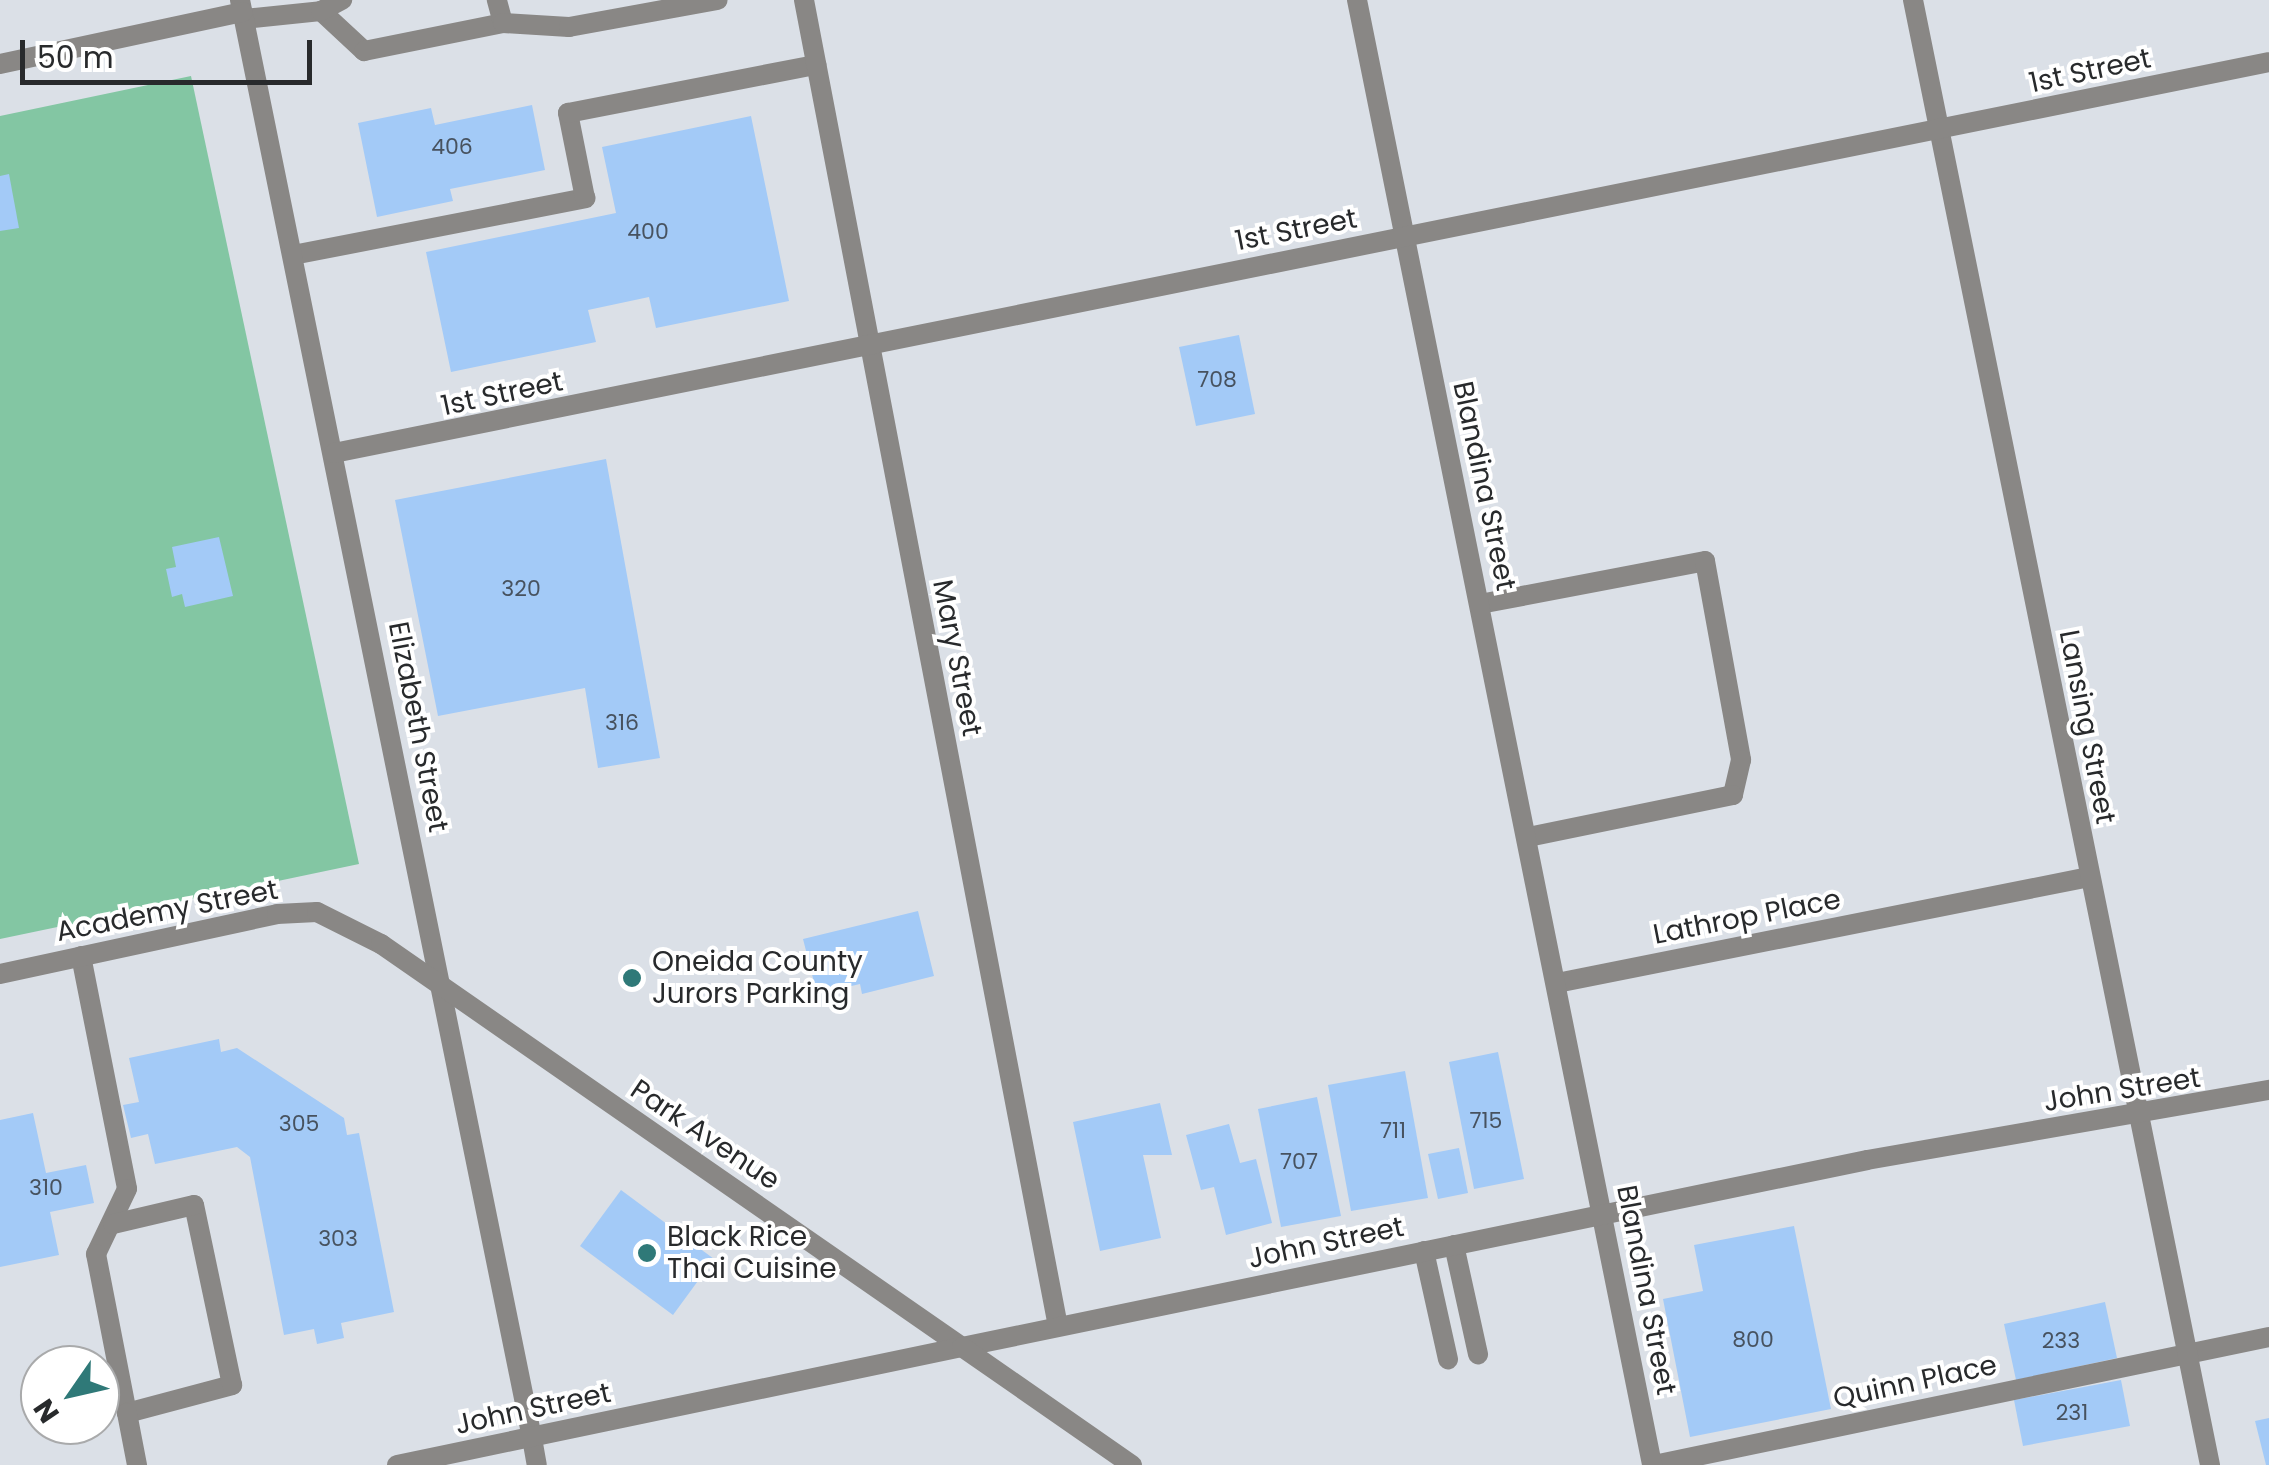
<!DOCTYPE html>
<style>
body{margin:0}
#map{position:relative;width:2269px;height:1465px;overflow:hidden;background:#dbe0e7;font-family:Poppins,sans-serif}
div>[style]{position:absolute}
.green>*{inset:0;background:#83c6a3}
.building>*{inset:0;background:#a3caf7}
.service>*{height:20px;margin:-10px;padding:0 10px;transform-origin:10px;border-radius:10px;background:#898785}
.minor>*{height:20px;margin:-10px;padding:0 10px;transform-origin:10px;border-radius:10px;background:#898785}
.tertiary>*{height:20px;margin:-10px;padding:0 10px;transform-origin:10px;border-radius:10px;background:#898785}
.dots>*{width:28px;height:28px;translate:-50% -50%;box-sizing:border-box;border:5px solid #fff;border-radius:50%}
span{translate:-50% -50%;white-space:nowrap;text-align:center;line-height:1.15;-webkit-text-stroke:8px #fff;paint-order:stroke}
.number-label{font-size:22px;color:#47525f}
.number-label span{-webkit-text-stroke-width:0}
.street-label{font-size:28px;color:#282a2c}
.poi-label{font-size:28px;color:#282a2c}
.left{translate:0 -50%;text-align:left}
.north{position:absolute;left:20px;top:1345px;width:100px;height:100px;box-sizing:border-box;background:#fff;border:2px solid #a9aaab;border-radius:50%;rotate:236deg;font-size:28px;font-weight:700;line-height:40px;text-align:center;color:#282a2c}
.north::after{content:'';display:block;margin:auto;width:35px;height:45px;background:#2f7978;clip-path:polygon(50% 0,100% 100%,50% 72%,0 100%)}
.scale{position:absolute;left:20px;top:40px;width:292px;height:45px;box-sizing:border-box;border:5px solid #282a2c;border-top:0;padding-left:12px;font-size:30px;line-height:35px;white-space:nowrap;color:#282a2c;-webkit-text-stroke:8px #fff;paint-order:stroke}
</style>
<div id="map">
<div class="green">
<i style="clip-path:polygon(191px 76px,359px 864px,0 939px,0 116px)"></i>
</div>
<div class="building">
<i style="clip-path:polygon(532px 105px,545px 170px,450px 189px,453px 201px,377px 217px,358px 123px,431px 108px,435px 125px)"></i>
<i style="clip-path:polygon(751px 116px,789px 301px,656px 328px,649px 297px,588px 310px,596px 342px,451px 372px,426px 252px,616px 213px,602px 147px)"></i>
<i style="clip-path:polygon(9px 174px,19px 228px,0 231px,0 176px)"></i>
<i style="clip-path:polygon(1239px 335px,1255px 414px,1196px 426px,1179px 347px)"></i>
<i style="clip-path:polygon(606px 459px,660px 758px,598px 768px,585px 688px,438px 716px,395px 500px)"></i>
<i style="clip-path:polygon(219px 537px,233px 596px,185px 607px,182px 594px,172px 597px,166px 569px,176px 567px,172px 547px)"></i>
<i style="clip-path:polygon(918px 911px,934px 976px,862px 994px,860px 984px,817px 994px,803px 939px)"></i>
<i style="clip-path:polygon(219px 1039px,221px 1052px,237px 1048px,344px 1118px,347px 1135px,359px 1133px,394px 1312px,341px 1323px,344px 1338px,317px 1344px,314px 1329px,284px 1335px,250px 1157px,237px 1147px,155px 1164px,148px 1134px,131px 1138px,123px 1105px,139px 1102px,129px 1058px)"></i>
<i style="clip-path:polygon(1498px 1052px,1524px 1179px,1474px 1189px,1449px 1062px)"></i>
<i style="clip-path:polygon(1405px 1071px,1428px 1198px,1351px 1211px,1328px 1085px)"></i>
<i style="clip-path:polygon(1317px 1097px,1341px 1216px,1281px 1227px,1258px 1109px)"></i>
<i style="clip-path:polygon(1160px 1103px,1172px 1155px,1143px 1155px,1161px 1238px,1100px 1251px,1073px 1122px)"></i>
<i style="clip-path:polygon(33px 1113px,46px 1173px,86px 1165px,94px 1203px,50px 1212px,59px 1255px,0 1267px,0 1120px)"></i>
<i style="clip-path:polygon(1229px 1124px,1240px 1163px,1256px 1159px,1272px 1223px,1226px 1235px,1214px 1187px,1201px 1190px,1186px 1135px)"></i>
<i style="clip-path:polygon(1459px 1148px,1468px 1193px,1438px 1199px,1428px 1154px)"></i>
<i style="clip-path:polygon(621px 1190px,714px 1259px,673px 1315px,580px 1246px)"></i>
<i style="clip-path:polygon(1794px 1226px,1831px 1409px,1690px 1437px,1663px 1299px,1703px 1291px,1694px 1245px)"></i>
<i style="clip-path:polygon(2105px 1302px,2117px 1358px,2016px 1380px,2004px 1324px)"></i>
<i style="clip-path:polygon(2121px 1380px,2130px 1426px,2023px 1446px,2014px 1400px)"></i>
<i style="clip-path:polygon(2269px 1418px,2269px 1465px,2266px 1465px,2255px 1421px)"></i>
</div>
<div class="service">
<i style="left:321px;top:11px;width:59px;rotate:42.9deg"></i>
<i style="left:364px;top:51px;width:142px;rotate:-11.4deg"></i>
<i style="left:503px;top:23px;width:24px;rotate:-105deg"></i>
<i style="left:244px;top:19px;width:77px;rotate:-5.9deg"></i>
<i style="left:321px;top:11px;width:24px;rotate:-28deg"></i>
<i style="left:503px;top:23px;width:66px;rotate:3.5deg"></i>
<i style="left:569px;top:27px;width:151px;rotate:-10.3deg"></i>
<i style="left:293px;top:255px;width:298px;rotate:-11deg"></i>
<i style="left:585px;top:198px;width:87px;rotate:-101.3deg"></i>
<i style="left:568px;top:113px;width:253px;rotate:-11deg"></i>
<i style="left:1480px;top:604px;width:229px;rotate:-10.8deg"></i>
<i style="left:1705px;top:561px;width:202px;rotate:79.7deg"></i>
<i style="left:1741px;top:760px;width:36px;rotate:103deg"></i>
<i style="left:1733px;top:795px;width:209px;rotate:168.4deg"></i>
<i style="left:81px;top:956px;width:237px;rotate:78.8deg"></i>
<i style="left:127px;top:1189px;width:72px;rotate:115.5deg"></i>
<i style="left:96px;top:1254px;width:162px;rotate:79deg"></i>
<i style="left:127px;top:1413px;width:109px;rotate:-14.9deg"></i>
<i style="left:232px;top:1385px;width:184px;rotate:-101.9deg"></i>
<i style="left:194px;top:1205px;width:83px;rotate:166.8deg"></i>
<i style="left:1557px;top:983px;width:542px;rotate:-11.27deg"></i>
<i style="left:1454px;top:1245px;width:112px;rotate:77.6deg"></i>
<i style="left:1424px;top:1251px;width:111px;rotate:77.5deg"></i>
<i style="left:127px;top:1413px;width:53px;rotate:79.1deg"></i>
<i style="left:1654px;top:1465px;width:628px;rotate:-11.76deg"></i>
</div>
<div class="minor">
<i style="left:240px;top:0;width:1467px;rotate:78.52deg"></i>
<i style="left:804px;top:0;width:1350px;rotate:79.16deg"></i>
<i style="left:1357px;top:0;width:1494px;rotate:78.61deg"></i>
<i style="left:1913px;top:0;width:1495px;rotate:78.54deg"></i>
<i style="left:0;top:64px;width:248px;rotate:-12.1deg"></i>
<i style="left:334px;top:453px;width:1974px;rotate:-11.42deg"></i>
<i style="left:0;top:974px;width:283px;rotate:-12.2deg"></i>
<i style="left:277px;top:914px;width:40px;rotate:-2.9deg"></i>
<i style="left:317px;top:912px;width:72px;rotate:26.6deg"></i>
<i style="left:381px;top:944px;width:707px;rotate:34.75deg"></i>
<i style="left:962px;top:1347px;width:924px;rotate:-11.67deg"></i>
<i style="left:1867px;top:1160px;width:408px;rotate:-9.9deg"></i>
</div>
<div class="tertiary">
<i style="left:532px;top:1438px;width:27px;rotate:80deg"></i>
<i style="left:397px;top:1465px;width:577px;rotate:-11.8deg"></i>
<i style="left:962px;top:1347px;width:207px;rotate:34.8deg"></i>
</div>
<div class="dots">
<i style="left:632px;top:978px;background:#2f7978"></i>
<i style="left:647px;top:1253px;background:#2f7978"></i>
</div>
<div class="number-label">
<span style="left:452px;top:147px">406</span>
<span style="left:648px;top:232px">400</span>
<span style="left:1217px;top:380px">708</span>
<span style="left:521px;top:589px">320</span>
<span style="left:622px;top:723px">316</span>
<span style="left:1486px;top:1121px">715</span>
<span style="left:299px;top:1124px">305</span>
<span style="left:1393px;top:1131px">711</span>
<span style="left:1299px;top:1162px">707</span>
<span style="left:46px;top:1188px">310</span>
<span style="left:338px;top:1239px">303</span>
<span style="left:1753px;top:1340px">800</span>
<span style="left:2061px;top:1341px">233</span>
<span style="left:2072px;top:1413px">231</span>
</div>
<div class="street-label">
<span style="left:2090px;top:71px;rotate:-12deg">1st Street</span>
<span style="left:1296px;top:230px;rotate:-11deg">1st Street</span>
<span style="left:502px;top:394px;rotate:-12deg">1st Street</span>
<span style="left:1484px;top:486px;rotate:78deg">Blandina Street</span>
<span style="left:957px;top:658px;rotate:79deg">Mary Street</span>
<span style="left:418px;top:727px;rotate:79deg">Elizabeth Street</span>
<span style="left:2087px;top:727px;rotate:79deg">Lansing Street</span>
<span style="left:167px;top:911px;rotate:-11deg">Academy Street</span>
<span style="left:1747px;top:917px;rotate:-11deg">Lathrop Place</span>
<span style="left:2122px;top:1090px;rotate:-9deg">John Street</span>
<span style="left:705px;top:1135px;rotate:34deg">Park Avenue</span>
<span style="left:1326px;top:1243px;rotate:-12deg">John Street</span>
<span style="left:1646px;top:1290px;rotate:79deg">Blandina Street</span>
<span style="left:1915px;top:1382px;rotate:-12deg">Quinn Place</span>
<span style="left:533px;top:1409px;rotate:-12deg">John Street</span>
</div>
<div class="poi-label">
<span class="left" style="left:652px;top:978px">Oneida County<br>Jurors Parking</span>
<span class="left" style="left:667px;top:1253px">Black Rice<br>Thai Cuisine</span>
</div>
<div class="north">N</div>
<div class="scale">50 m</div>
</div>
